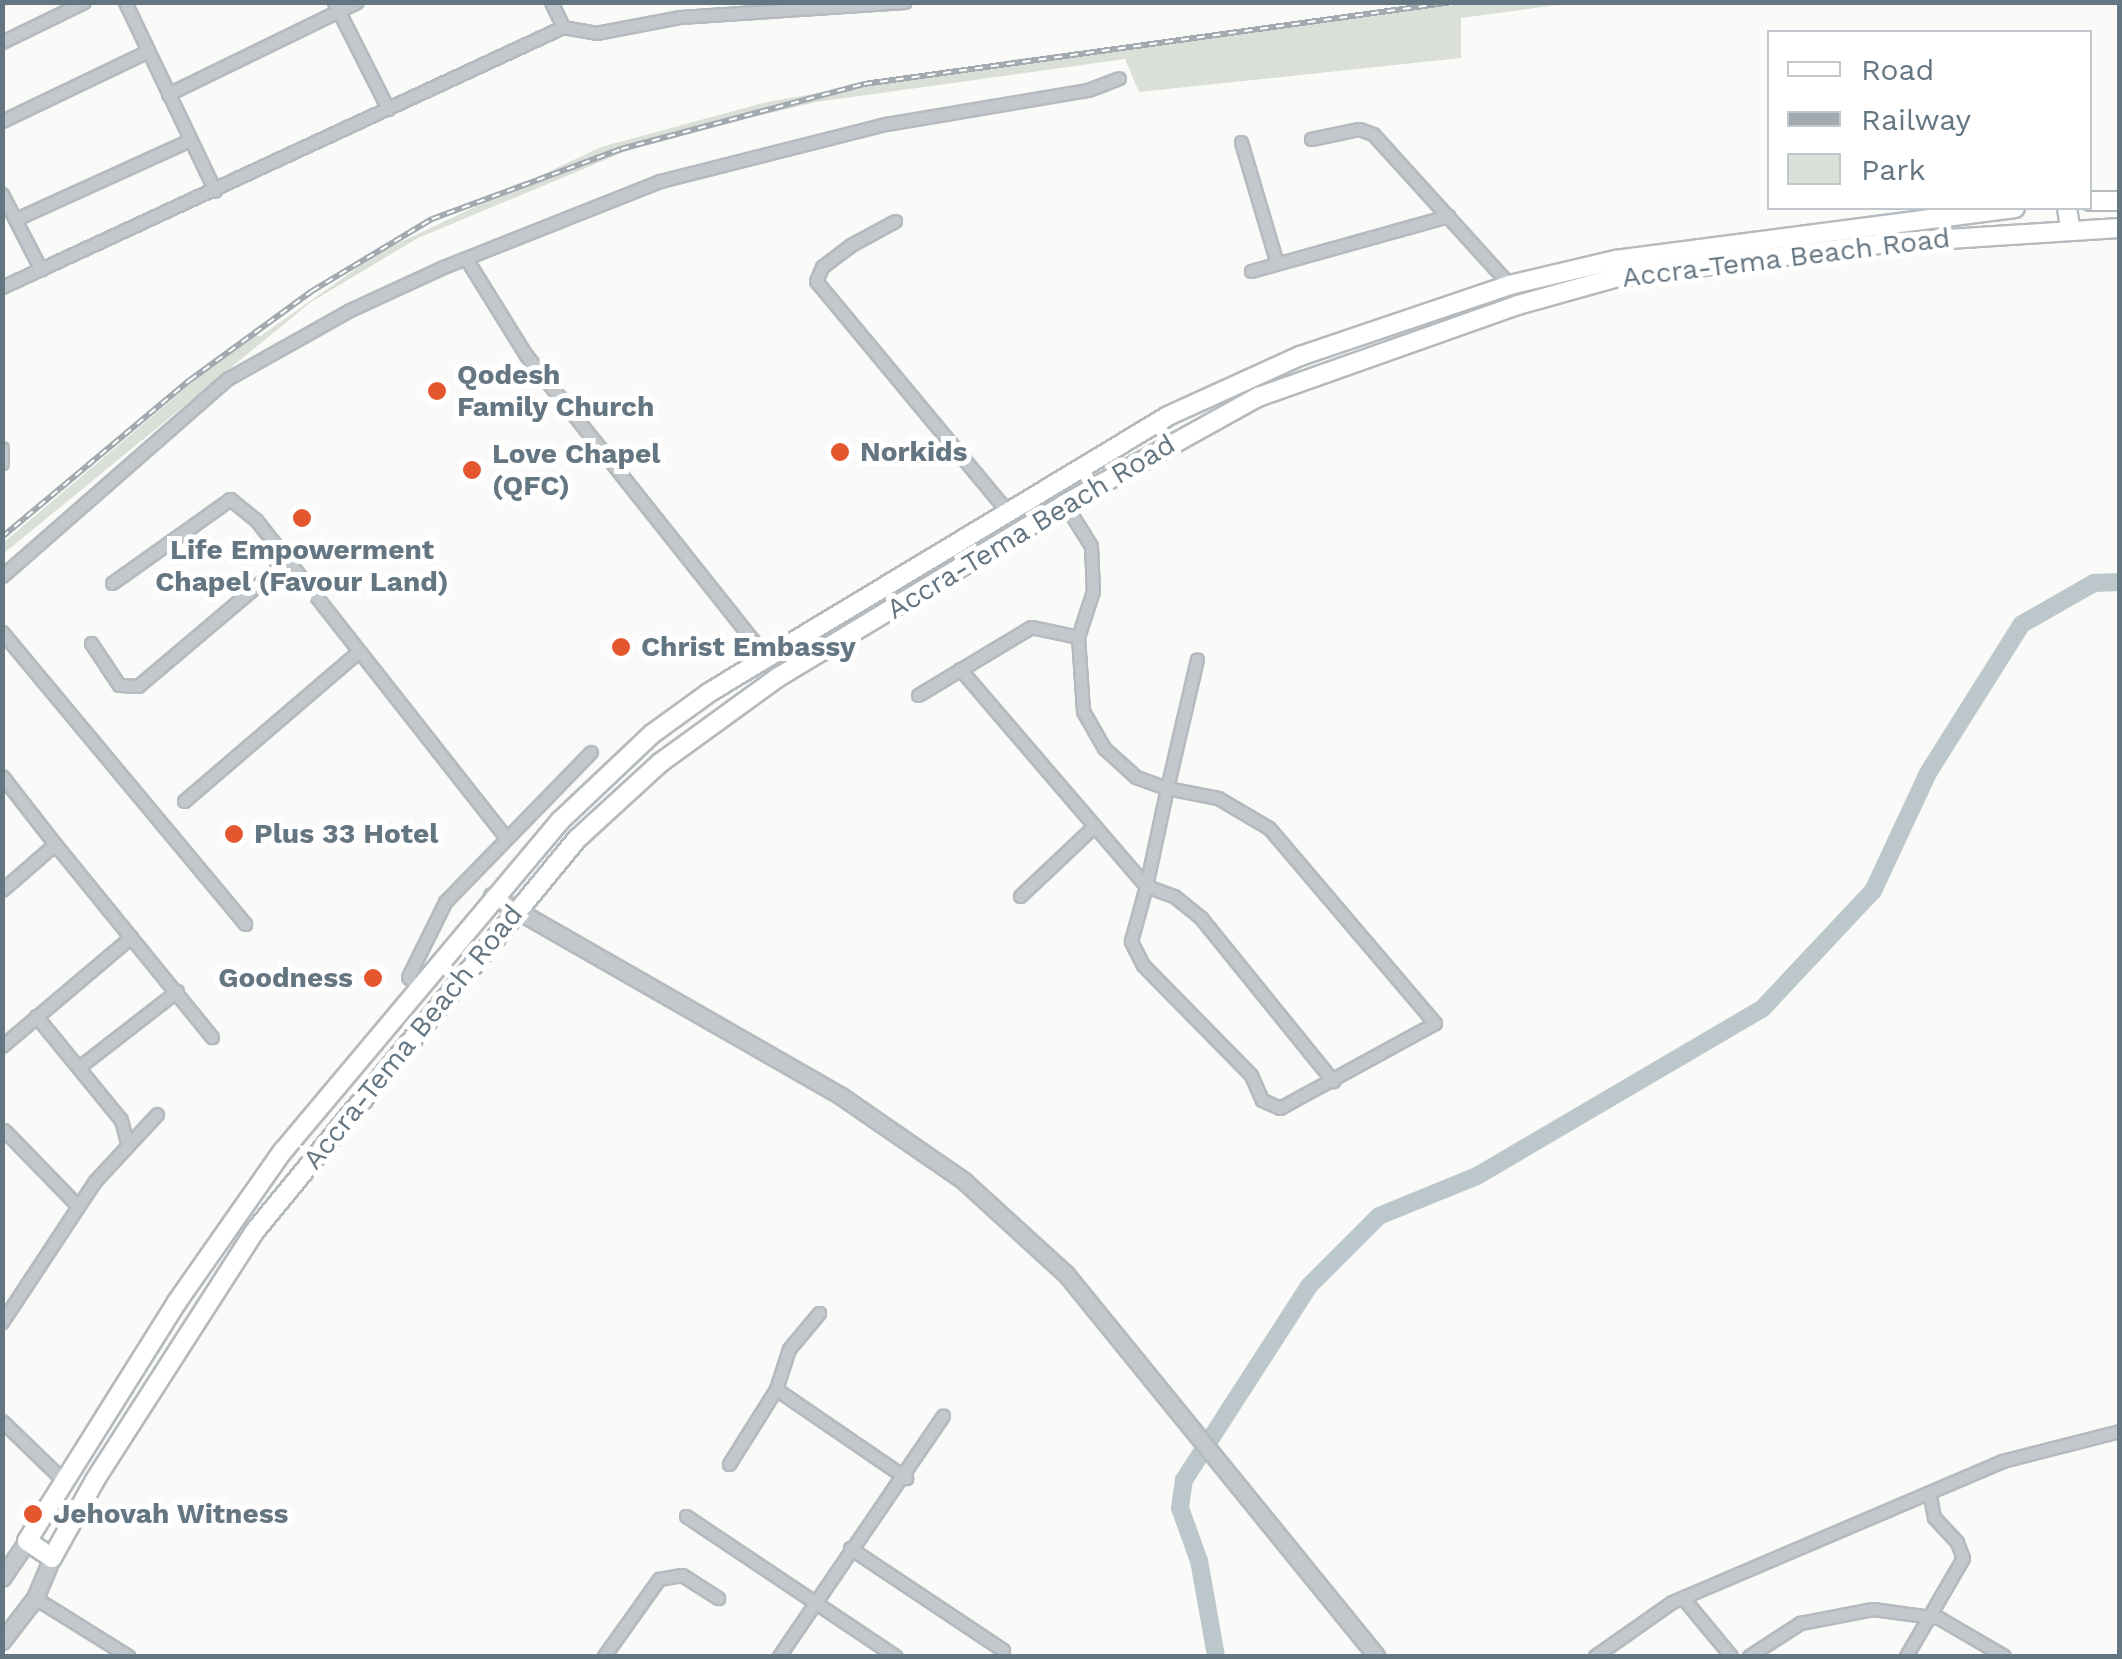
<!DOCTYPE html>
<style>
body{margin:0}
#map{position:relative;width:2122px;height:1659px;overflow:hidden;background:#fafaf8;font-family:"Work Sans",sans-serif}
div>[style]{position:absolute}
.green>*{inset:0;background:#dadfd7}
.river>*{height:18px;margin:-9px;padding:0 9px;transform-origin:9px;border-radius:9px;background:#bbc7cb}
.roads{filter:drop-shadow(2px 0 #b5babe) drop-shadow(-2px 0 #b5babe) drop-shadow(0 2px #b5babe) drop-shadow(0 -2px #b5babe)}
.minor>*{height:11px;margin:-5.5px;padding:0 5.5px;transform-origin:5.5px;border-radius:5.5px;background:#c3c8cc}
.tertiary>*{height:15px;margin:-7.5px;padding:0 7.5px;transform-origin:7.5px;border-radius:7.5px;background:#c3c8cc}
.primary>*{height:18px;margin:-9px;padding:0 9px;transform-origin:9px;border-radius:9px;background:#fff}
.rail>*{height:6px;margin-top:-3px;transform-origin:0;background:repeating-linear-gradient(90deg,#fff 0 8px,#a2aab0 0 16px);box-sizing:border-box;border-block:2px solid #a2aab0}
.dots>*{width:28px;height:28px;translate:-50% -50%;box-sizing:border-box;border:5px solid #fff;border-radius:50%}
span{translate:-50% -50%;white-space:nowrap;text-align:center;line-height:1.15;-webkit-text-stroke:10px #fff;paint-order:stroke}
.street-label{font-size:28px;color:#657683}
.poi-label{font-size:28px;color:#657683;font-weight:700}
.left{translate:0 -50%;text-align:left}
.right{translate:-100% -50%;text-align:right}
.frame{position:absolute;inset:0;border:5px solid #657683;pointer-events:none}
.legend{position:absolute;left:1767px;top:30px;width:325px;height:180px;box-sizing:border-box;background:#fff;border:2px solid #c1c8cd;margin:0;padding:12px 18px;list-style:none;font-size:30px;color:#657683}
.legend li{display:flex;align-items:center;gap:20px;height:50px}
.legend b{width:50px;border:2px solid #c1c8cd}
</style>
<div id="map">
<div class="green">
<i style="clip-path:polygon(1470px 3px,1571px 3px,1461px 18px,1461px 58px,1139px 92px,1125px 59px,816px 102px,643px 144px,418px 238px,311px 302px,3px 554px,3px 543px,253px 331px,259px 337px,380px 252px,601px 147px,767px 102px,1017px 59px)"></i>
</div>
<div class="river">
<i style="left:1216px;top:1656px;width:97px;rotate:-100.1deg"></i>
<i style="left:1199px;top:1561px;width:56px;rotate:-109.7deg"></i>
<i style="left:1180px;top:1508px;width:28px;rotate:-82deg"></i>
<i style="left:1184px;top:1480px;width:231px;rotate:-57.2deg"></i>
<i style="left:1309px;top:1286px;width:99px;rotate:-45deg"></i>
<i style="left:1379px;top:1216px;width:106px;rotate:-22.2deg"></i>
<i style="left:1477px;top:1176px;width:330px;rotate:-30.4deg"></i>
<i style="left:1762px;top:1009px;width:162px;rotate:-46.8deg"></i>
<i style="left:1873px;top:891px;width:130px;rotate:-65deg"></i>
<i style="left:1928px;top:773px;width:176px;rotate:-57.8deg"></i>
<i style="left:2022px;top:624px;width:83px;rotate:-29.7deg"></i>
<i style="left:2094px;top:583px;width:26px;rotate:-2deg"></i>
</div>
<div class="roads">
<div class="minor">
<i style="left:125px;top:2px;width:209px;rotate:64.5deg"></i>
<i style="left:334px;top:2px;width:120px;rotate:63.2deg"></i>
<i style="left:551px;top:2px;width:28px;rotate:64deg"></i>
<i style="left:563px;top:27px;width:34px;rotate:10deg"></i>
<i style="left:596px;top:33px;width:86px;rotate:-10.8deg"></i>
<i style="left:680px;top:17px;width:225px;rotate:-3.8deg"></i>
<i style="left:2px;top:42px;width:91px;rotate:-26deg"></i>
<i style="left:168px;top:94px;width:210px;rotate:-26deg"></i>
<i style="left:2px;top:121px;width:162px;rotate:-25.6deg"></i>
<i style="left:1311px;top:139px;width:49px;rotate:-11.8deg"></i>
<i style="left:1359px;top:129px;width:15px;rotate:20deg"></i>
<i style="left:1373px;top:134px;width:204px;rotate:47.8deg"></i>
<i style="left:1241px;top:142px;width:123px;rotate:73.5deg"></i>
<i style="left:2px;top:194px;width:85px;rotate:62.8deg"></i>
<i style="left:16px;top:219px;width:191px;rotate:-24.4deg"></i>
<i style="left:895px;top:221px;width:50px;rotate:151.4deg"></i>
<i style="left:851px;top:245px;width:36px;rotate:143deg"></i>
<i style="left:822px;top:267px;width:15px;rotate:113deg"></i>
<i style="left:816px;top:281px;width:300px;rotate:50.3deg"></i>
<i style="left:467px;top:260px;width:112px;rotate:58.2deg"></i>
<i style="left:526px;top:355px;width:384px;rotate:51.5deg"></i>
<i style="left:1251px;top:271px;width:205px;rotate:-15.6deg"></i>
<i style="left:2px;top:287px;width:618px;rotate:-24.87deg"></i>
<i style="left:2px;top:448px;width:15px;rotate:90deg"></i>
<i style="left:1065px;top:504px;width:49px;rotate:58.2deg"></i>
<i style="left:1091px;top:546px;width:45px;rotate:87.5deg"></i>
<i style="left:1093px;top:591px;width:48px;rotate:108.1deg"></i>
<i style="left:1078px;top:637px;width:74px;rotate:86.1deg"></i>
<i style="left:1083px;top:711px;width:43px;rotate:60.4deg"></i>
<i style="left:1104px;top:748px;width:43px;rotate:42.2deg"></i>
<i style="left:1136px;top:777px;width:33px;rotate:20deg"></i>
<i style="left:1167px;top:788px;width:52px;rotate:11.1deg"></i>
<i style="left:1218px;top:798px;width:59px;rotate:30.5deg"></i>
<i style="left:1269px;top:828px;width:256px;rotate:49.6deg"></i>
<i style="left:1435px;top:1023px;width:177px;rotate:151.3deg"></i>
<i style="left:1280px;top:1108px;width:20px;rotate:-156deg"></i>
<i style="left:1262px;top:1100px;width:27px;rotate:-114deg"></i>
<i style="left:1251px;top:1075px;width:154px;rotate:-134.5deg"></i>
<i style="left:1143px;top:965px;width:27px;rotate:-117deg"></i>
<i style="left:1131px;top:941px;width:57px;rotate:-74.7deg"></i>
<i style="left:1146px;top:886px;width:100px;rotate:-77.9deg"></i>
<i style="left:1167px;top:788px;width:132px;rotate:-76.9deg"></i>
<i style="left:2px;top:576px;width:299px;rotate:-41.2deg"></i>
<i style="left:227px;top:379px;width:141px;rotate:-29.3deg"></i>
<i style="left:350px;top:310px;width:102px;rotate:-24.8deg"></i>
<i style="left:443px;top:267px;width:233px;rotate:-21.6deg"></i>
<i style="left:660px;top:181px;width:233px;rotate:-14.2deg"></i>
<i style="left:886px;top:124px;width:205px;rotate:-9.6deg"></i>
<i style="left:1088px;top:90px;width:33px;rotate:-21deg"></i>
<i style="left:112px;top:583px;width:145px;rotate:-35.4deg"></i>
<i style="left:230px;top:499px;width:33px;rotate:39deg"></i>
<i style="left:256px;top:520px;width:401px;rotate:51.8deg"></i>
<i style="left:2px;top:632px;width:380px;rotate:50.2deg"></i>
<i style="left:91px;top:643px;width:50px;rotate:56.3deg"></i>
<i style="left:119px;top:685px;width:19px;rotate:3deg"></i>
<i style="left:138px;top:686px;width:194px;rotate:-40.2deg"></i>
<i style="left:960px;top:669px;width:286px;rotate:49.4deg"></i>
<i style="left:1146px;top:886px;width:30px;rotate:20deg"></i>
<i style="left:1174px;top:896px;width:35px;rotate:39deg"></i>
<i style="left:1201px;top:918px;width:210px;rotate:51deg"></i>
<i style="left:918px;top:695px;width:132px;rotate:-31deg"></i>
<i style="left:1031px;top:627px;width:48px;rotate:12deg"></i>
<i style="left:2px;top:776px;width:86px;rotate:52.1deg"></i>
<i style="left:55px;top:844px;width:70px;rotate:139deg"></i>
<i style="left:184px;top:801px;width:230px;rotate:-40.6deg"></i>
<i style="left:55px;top:844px;width:249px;rotate:50.9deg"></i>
<i style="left:1020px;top:896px;width:102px;rotate:-43.4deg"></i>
<i style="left:418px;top:986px;width:13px;rotate:-138deg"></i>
<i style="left:408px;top:977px;width:84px;rotate:-63.7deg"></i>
<i style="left:445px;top:902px;width:209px;rotate:-45.8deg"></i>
<i style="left:36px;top:1016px;width:134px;rotate:50.7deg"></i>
<i style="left:121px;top:1120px;width:24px;rotate:75deg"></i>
<i style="left:2px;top:1046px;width:169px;rotate:-40.2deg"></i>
<i style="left:79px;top:1067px;width:124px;rotate:-37.8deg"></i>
<i style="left:4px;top:1130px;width:106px;rotate:45.8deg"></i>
<i style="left:2px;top:1322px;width:169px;rotate:-56.6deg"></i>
<i style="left:95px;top:1181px;width:91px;rotate:-47.2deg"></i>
<i style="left:776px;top:1389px;width:158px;rotate:34.4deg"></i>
<i style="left:2px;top:1421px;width:88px;rotate:44.1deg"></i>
<i style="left:729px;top:1464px;width:89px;rotate:-57.9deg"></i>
<i style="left:776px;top:1389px;width:42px;rotate:-72deg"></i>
<i style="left:789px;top:1349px;width:47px;rotate:-50.2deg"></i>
<i style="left:686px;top:1516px;width:252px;rotate:33.8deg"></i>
<i style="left:850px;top:1548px;width:184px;rotate:33.7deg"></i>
<i style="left:35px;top:1598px;width:110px;rotate:31.9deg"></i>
<i style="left:1683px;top:1598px;width:75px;rotate:50.4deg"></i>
<i style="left:604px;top:1656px;width:95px;rotate:-54.5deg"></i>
<i style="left:659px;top:1579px;width:23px;rotate:-10deg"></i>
<i style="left:682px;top:1575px;width:43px;rotate:32.6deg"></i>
<i style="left:779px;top:1656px;width:291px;rotate:-55.7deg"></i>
<i style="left:1595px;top:1656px;width:94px;rotate:-35deg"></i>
<i style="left:1672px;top:1602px;width:359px;rotate:-23.1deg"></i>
<i style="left:2002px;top:1461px;width:122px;rotate:-14.3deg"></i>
<i style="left:1749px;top:1656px;width:61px;rotate:-32.9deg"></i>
<i style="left:1800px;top:1623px;width:74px;rotate:-10.9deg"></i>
<i style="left:1873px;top:1609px;width:67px;rotate:7.8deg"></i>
<i style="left:1939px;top:1618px;width:75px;rotate:30.3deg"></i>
<i style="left:1906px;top:1656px;width:113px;rotate:-59.8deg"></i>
<i style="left:1963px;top:1558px;width:17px;rotate:-111deg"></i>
<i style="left:1957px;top:1542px;width:34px;rotate:-133deg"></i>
<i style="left:1934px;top:1517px;width:25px;rotate:-101deg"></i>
</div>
<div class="tertiary">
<i style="left:492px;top:896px;width:402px;rotate:29.8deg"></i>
<i style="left:841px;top:1096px;width:150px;rotate:34.6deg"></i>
<i style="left:964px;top:1181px;width:138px;rotate:42.4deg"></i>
<i style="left:1066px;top:1274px;width:492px;rotate:50.9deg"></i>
<i style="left:2px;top:1578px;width:45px;rotate:-56deg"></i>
<i style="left:2px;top:1641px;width:54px;rotate:-52.5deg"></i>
<i style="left:35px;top:1598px;width:43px;rotate:-67deg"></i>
</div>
<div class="primary">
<i style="left:2090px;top:201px;width:30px"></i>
<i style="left:2015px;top:208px;width:403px;rotate:172.6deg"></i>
<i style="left:1615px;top:260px;width:108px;rotate:166.6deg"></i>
<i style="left:1510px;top:285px;width:222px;rotate:161.3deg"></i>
<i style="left:1300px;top:356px;width:145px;rotate:155.6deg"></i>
<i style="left:1168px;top:416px;width:535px;rotate:148.93deg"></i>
<i style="left:710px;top:692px;width:72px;rotate:144.1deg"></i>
<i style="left:652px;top:734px;width:127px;rotate:136.6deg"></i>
<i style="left:560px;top:821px;width:432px;rotate:130deg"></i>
<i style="left:282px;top:1152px;width:183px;rotate:125deg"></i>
<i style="left:177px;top:1302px;width:282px;rotate:122.1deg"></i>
<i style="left:27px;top:1541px;width:30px;rotate:34deg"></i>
<i style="left:52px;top:1558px;width:89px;rotate:-61.1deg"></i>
<i style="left:95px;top:1480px;width:296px;rotate:-57.3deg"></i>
<i style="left:255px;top:1231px;width:507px;rotate:-50.6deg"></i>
<i style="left:577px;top:839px;width:113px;rotate:-42.5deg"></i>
<i style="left:660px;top:763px;width:145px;rotate:-36deg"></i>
<i style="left:777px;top:678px;width:336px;rotate:-31.1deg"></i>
<i style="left:1065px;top:504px;width:221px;rotate:-29deg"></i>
<i style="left:1258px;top:397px;width:276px;rotate:-19.5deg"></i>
<i style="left:1518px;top:305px;width:104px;rotate:-15.6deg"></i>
<i style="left:1618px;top:277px;width:270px;rotate:-7.2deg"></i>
<i style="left:1886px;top:243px;width:234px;rotate:-3.7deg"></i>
<i style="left:2067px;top:208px;width:19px;rotate:81deg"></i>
</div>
</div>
<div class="rail">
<i style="left:2px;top:537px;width:245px;rotate:-39.9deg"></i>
<i style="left:190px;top:380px;width:151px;rotate:-36.1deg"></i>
<i style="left:312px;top:291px;width:140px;rotate:-31deg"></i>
<i style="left:432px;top:219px;width:202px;rotate:-20.3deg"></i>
<i style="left:621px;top:149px;width:252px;rotate:-15deg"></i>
<i style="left:864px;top:84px;width:595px;rotate:-7.93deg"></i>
</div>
<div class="dots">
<i style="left:437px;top:391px;background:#e4572e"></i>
<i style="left:840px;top:452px;background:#e4572e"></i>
<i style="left:472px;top:470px;background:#e4572e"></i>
<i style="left:302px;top:518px;background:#e4572e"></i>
<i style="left:621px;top:647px;background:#e4572e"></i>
<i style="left:234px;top:834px;background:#e4572e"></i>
<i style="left:373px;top:978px;background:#e4572e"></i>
<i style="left:33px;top:1514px;background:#e4572e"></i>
</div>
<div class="street-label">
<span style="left:1786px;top:258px;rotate:-7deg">Accra-Tema Beach Road</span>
<span style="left:1031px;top:527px;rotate:-31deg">Accra-Tema Beach Road</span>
<span style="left:413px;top:1037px;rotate:-51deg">Accra-Tema Beach Road</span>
</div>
<div class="poi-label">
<span class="left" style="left:457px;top:391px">Qodesh<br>Family Church</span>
<span class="left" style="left:860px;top:452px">Norkids</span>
<span class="left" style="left:492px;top:470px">Love Chapel<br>(QFC)</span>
<span style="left:302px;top:566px">Life Empowerment<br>Chapel (Favour Land)</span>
<span class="left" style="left:641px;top:647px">Christ Embassy</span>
<span class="left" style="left:254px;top:834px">Plus 33 Hotel</span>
<span class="right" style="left:353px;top:978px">Goodness</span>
<span class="left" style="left:53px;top:1514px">Jehovah Witness</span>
</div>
<div class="frame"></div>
<ul class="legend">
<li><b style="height:12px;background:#fff"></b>Road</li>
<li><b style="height:12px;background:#a2aab0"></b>Railway</li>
<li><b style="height:28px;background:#dadfd7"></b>Park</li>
</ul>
</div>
